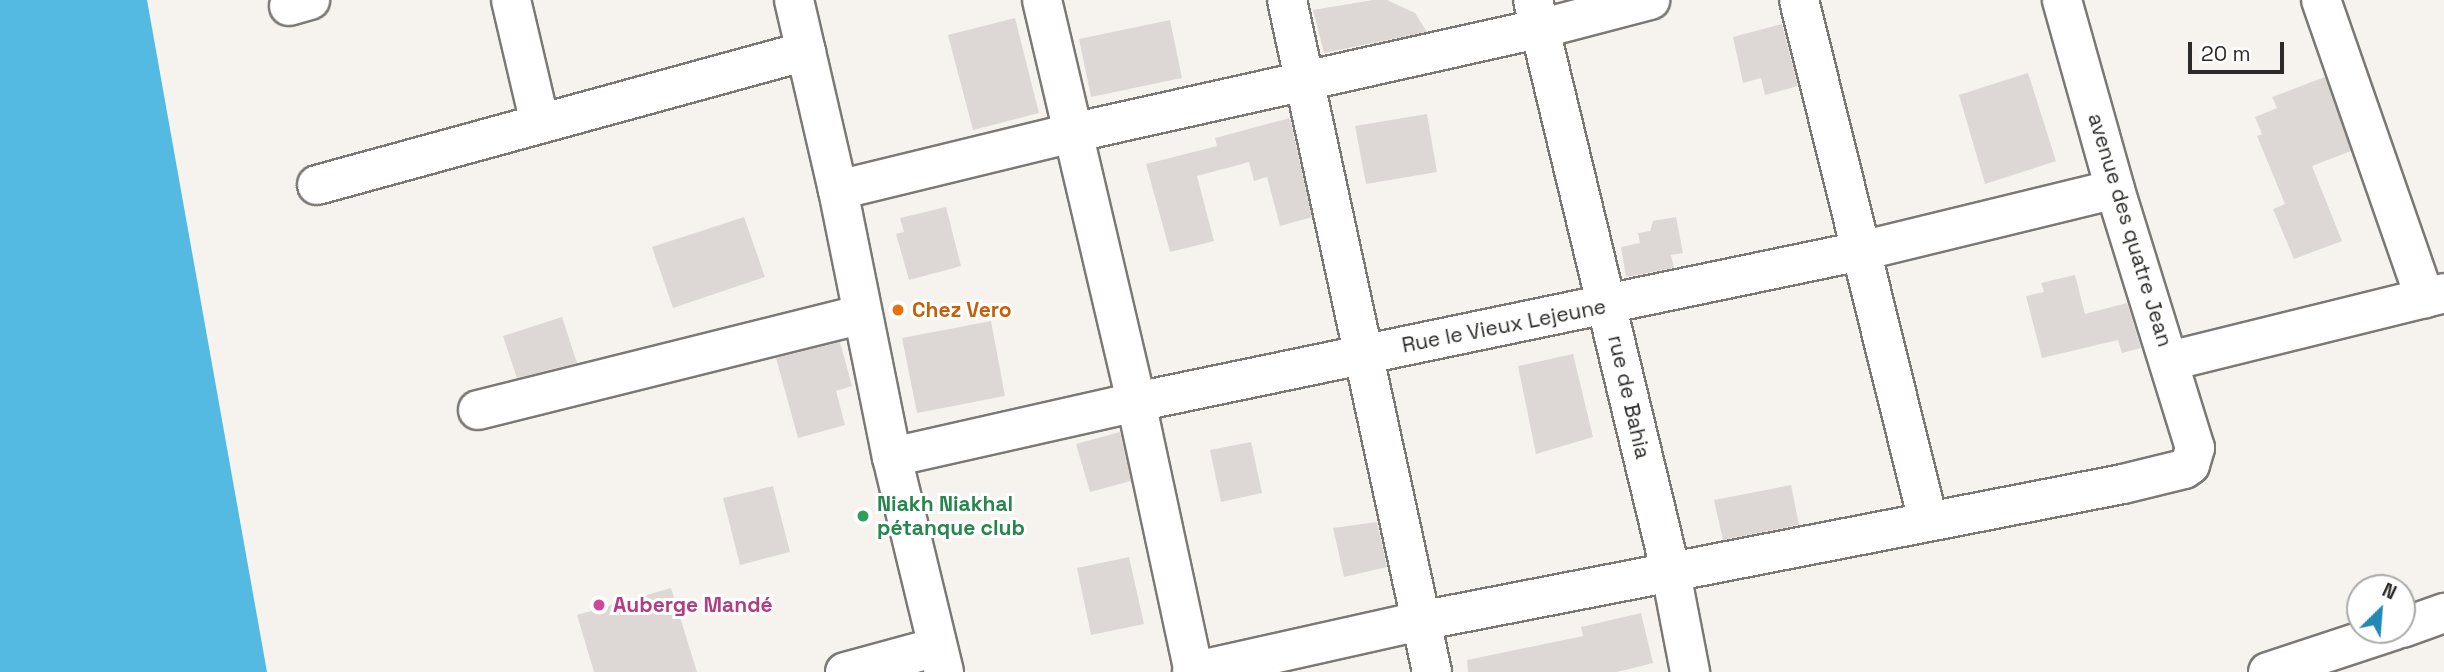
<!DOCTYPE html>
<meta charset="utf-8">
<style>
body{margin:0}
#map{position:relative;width:2444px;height:672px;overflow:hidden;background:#f6f3ef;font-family:"Space Grotesk",sans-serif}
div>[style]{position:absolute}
.water>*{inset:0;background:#54bae2}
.building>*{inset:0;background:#ddd8d6}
.roads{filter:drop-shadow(2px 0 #7c7975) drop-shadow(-2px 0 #7c7975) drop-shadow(0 2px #7c7975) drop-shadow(0 -2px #7c7975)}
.minor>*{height:38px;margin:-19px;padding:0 19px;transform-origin:19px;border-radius:19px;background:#fff}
.dots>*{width:19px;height:19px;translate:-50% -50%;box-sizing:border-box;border:4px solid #fff;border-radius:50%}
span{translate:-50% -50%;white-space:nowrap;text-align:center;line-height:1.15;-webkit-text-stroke:6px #fff;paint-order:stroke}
.street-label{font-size:21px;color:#2b2a28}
.food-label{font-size:21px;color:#c56008;font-weight:700}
.left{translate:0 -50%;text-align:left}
.leisure-label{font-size:21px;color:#27864d;font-weight:700}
.hotel-label{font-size:21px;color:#b23c85;font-weight:700}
.north{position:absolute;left:2346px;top:574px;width:70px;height:70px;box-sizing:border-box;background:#fff;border:2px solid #aaaaa9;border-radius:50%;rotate:25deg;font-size:19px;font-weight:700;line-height:28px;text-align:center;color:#2b2a28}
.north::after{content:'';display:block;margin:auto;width:24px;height:32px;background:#2388b2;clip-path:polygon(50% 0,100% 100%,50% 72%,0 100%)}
.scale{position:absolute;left:2188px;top:42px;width:96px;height:32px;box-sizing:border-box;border:4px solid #2b2a28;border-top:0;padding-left:9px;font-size:21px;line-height:24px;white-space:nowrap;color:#2b2a28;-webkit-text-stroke:5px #fff;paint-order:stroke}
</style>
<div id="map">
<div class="water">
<i style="clip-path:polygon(0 0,147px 0,267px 672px,0 672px)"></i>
</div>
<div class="building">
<i style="clip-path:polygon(1373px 0,1387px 0,1415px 13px,1427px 32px,1324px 53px,1313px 10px)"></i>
<i style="clip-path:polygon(1015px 18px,1039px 113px,973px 130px,948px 35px)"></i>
<i style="clip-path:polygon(1170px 20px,1182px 78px,1091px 97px,1079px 39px)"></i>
<i style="clip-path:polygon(1782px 24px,1798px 86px,1765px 95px,1761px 78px,1743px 83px,1733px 37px)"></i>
<i style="clip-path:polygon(2028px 73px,2056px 161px,1985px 184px,1959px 95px)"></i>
<i style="clip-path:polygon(2325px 77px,2351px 151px,2312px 166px,2342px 241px,2294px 259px,2273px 209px,2285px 204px,2257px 136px,2262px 134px,2255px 117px,2277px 108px,2272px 97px)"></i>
<i style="clip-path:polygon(1427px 114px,1437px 172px,1366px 184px,1355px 126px)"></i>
<i style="clip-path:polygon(1290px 118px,1312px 217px,1280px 226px,1267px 177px,1254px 181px,1249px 162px,1197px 176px,1214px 241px,1170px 252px,1146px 164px,1217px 146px,1215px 138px)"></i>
<i style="clip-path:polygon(946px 207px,961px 266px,909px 280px,896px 234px,904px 232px,900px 218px)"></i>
<i style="clip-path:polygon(744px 217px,765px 277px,673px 308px,652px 247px)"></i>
<i style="clip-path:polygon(1676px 217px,1683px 253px,1671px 255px,1674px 268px,1626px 277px,1621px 247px,1640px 243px,1638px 233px,1650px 231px,1653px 221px)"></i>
<i style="clip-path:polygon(2075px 275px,2085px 314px,2127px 303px,2141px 348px,2122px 353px,2118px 340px,2042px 358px,2026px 296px,2044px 292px,2041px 283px)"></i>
<i style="clip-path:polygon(562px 317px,577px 363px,517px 378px,503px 336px)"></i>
<i style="clip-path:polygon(991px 321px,1005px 396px,917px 413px,902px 338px)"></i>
<i style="clip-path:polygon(840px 342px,852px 386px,836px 391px,845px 425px,798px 438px,776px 358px)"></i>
<i style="clip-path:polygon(1573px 354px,1593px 437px,1536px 454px,1518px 366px)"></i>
<i style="clip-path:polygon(1120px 432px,1131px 481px,1090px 492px,1076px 444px)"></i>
<i style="clip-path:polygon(1251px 442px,1262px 493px,1221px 502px,1210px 450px)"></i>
<i style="clip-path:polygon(1791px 485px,1799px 525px,1723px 540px,1714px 500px)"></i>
<i style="clip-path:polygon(773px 486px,790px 552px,740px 565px,723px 498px)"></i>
<i style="clip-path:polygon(1377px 522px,1387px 567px,1344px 577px,1333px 528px)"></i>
<i style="clip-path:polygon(1129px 557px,1144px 624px,1091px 635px,1077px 568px)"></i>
<i style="clip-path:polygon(671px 588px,697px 672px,594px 672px,577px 615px)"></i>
<i style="clip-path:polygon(1641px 613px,1653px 663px,1617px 672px,1468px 672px,1467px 660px,1583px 636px,1581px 627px)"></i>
</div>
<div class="roads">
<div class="minor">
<i style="left:511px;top:0;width:127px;rotate:76.8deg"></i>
<i style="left:794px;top:0;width:195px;rotate:77deg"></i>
<i style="left:838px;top:190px;width:272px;rotate:78.6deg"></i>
<i style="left:892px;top:457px;width:221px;rotate:76.4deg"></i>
<i style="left:1042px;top:0;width:413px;rotate:76.8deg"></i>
<i style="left:1136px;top:402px;width:276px;rotate:77.9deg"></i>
<i style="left:1287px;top:0;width:687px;rotate:77.82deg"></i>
<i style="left:1533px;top:0;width:589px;rotate:76.46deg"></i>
<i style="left:1671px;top:573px;width:101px;rotate:79.1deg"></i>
<i style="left:1799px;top:0;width:537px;rotate:76.09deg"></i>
<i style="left:2321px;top:0;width:316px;rotate:70.8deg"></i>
<i style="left:289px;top:6px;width:22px;rotate:-16deg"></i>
<i style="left:317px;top:185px;width:507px;rotate:-15.32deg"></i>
<i style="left:838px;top:190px;width:241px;rotate:-13.7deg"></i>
<i style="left:1072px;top:133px;width:478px;rotate:-12.6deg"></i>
<i style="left:1539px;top:29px;width:115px;rotate:-14.6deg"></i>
<i style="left:2170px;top:361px;width:282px;rotate:-13.9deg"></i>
<i style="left:478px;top:410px;width:396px;rotate:-14deg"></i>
<i style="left:892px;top:457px;width:250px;rotate:-12.7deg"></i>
<i style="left:1136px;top:402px;width:741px;rotate:-11.77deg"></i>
<i style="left:1861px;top:251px;width:261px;rotate:-13.7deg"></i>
<i style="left:2402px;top:628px;width:45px;rotate:-19.7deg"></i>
<i style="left:845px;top:672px;width:95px;rotate:-15.2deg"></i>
<i style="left:1192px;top:672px;width:234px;rotate:-12.6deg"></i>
<i style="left:1420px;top:621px;width:716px;rotate:-11.03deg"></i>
<i style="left:2123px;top:484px;width:63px;rotate:-13.8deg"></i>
<i style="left:2184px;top:469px;width:7px;rotate:-34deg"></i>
<i style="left:2190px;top:465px;width:18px;rotate:-74deg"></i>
<i style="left:2195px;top:448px;width:271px;rotate:-107.2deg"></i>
<i style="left:2115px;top:189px;width:196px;rotate:-105.7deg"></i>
<i style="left:2268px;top:672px;width:134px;rotate:-18.3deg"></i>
</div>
</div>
<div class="dots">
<i style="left:898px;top:310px;background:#e8710a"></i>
<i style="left:863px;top:516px;background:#2e9e5b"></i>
<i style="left:599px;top:605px;background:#d1479c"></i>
</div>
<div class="street-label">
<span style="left:2130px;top:230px;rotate:73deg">avenue des quatre Jean</span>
<span style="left:1504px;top:326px;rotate:-11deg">Rue le Vieux Lejeune</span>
<span style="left:1629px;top:397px;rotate:77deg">rue de Bahia</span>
</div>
<div class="food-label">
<span class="left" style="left:912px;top:310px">Chez Vero</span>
</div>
<div class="leisure-label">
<span class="left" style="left:877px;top:516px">Niakh Niakhal<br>pétanque club</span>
</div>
<div class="hotel-label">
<span class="left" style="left:613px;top:605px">Auberge Mandé</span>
</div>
<div class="north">N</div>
<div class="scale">20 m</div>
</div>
